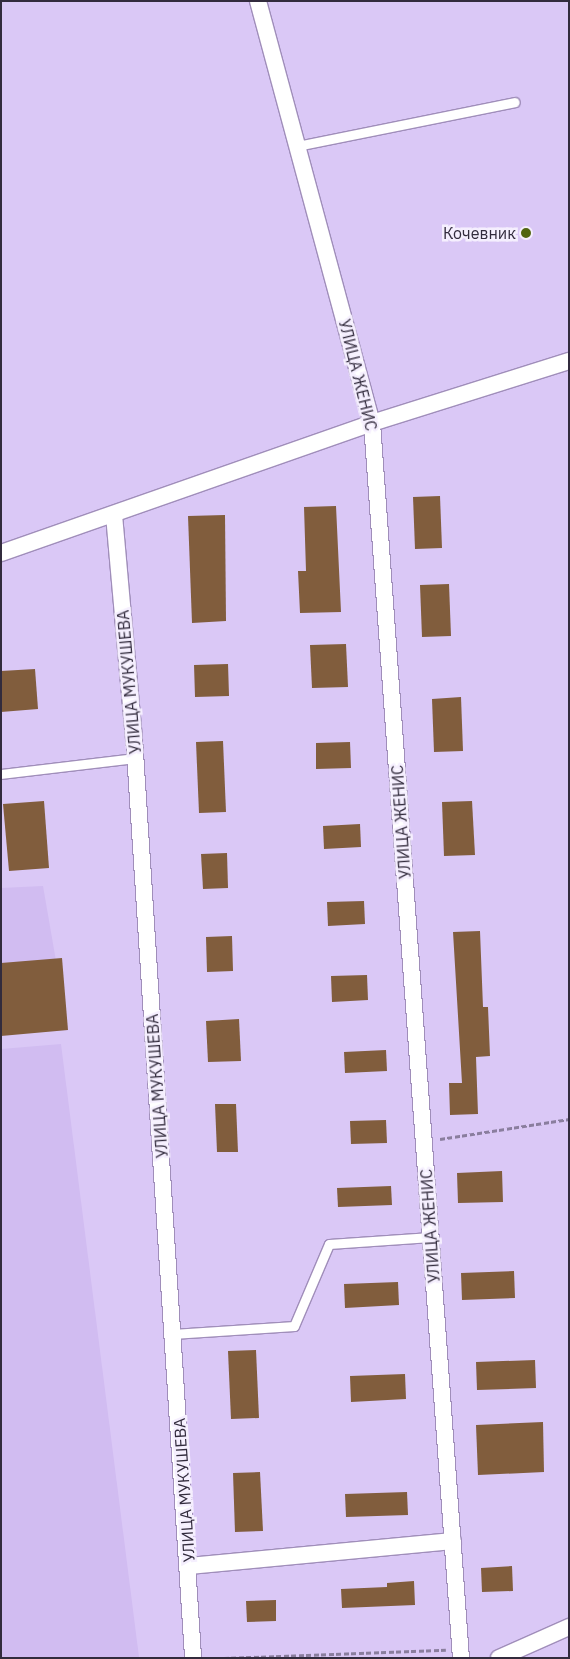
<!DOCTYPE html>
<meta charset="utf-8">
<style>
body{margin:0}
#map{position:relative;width:570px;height:1659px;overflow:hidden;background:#dac8f6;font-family:"IBM Plex Sans",sans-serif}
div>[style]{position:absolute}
.built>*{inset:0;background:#d1bcf1}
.building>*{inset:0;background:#815d3d}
.path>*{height:3px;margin-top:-1.5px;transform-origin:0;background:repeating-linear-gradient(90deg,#8a7e9e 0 5px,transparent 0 7.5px)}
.roads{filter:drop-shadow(1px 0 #a08eba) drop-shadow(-1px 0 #a08eba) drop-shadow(0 1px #a08eba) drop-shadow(0 -1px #a08eba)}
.lane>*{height:9px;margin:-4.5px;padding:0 4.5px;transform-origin:4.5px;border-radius:4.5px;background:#fff}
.street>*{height:16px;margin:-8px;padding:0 8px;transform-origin:8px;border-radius:8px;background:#fff}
.dots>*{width:14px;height:14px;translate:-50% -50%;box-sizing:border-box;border:2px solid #f5effe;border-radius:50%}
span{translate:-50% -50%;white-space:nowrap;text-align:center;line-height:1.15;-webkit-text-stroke:5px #f5effe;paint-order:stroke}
.poi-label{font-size:16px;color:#322b3d}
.right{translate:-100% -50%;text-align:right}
.street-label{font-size:16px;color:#322b3d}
.frame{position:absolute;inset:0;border:2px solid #322b3d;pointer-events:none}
</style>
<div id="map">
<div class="built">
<i style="clip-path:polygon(43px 886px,68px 1030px,1px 1035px,1px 888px)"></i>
<i style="clip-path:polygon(61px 1044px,139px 1657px,1px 1658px,1px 1049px)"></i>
</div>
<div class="building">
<i style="clip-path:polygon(440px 496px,442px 548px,415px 549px,413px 497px)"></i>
<i style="clip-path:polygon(336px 506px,341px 612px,300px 613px,298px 571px,306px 571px,304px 507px)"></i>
<i style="clip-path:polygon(225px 515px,226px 621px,192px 623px,188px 516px)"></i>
<i style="clip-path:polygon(449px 584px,451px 636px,422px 637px,420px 585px)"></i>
<i style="clip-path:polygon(346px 644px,348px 687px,312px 688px,310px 645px)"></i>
<i style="clip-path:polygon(228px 664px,229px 696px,195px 697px,194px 665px)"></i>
<i style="clip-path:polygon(35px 669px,38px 709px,1px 712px,1px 671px)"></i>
<i style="clip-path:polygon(461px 697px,463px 751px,434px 752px,432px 699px)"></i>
<i style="clip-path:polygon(223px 741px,226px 812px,199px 813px,196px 742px)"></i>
<i style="clip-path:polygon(350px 742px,351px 768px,316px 769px,316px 743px)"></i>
<i style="clip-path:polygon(44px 801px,49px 868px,9px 871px,3px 804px)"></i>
<i style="clip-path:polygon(472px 801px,475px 855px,444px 856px,442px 802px)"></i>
<i style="clip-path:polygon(360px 824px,361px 847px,324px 849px,323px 826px)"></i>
<i style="clip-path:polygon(227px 853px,228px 888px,203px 889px,201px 854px)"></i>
<i style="clip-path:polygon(364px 901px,365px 924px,328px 926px,327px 902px)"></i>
<i style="clip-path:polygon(480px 931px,483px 1007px,488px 1007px,490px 1056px,476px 1057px,478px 1114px,450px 1115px,449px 1083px,462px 1083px,453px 932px)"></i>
<i style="clip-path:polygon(232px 936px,233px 971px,207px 972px,206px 937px)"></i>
<i style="clip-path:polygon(62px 958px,68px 1030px,1px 1036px,1px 963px)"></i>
<i style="clip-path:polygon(367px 975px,368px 1000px,332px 1002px,331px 976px)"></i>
<i style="clip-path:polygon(239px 1019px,241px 1061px,208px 1062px,206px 1021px)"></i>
<i style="clip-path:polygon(386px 1050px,387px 1071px,345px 1073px,344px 1052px)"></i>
<i style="clip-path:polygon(215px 1104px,236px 1104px,238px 1152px,217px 1152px)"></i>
<i style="clip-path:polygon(386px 1120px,387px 1143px,351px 1144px,350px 1121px)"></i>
<i style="clip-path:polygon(502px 1171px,503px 1202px,458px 1203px,457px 1173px)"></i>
<i style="clip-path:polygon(391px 1186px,392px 1205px,338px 1207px,337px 1188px)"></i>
<i style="clip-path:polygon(514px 1271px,515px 1298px,462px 1300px,461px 1273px)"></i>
<i style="clip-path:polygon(398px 1282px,399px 1305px,345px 1308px,344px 1284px)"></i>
<i style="clip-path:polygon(256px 1350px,259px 1418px,231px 1419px,228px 1351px)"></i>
<i style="clip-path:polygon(535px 1360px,536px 1388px,477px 1390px,476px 1362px)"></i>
<i style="clip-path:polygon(405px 1374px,406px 1399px,351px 1402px,350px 1376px)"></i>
<i style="clip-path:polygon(543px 1422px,544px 1472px,478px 1475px,476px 1425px)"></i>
<i style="clip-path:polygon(260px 1472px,263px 1531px,235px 1532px,233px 1473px)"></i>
<i style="clip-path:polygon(407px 1492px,408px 1515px,346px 1517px,345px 1494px)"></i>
<i style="clip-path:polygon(512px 1566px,513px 1591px,482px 1592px,481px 1568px)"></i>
<i style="clip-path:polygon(414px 1581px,415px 1605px,342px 1608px,341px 1589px,387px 1587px,387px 1583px)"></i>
<i style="clip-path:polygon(276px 1600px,276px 1621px,247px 1622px,246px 1601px)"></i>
</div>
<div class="path">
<i style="left:440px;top:1139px;width:131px;rotate:-8.8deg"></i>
<i style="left:224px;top:1658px;width:222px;rotate:-2.1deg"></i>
</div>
<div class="roads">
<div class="lane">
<i style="left:297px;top:146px;width:222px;rotate:-11.4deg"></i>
<i style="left:1px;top:774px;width:135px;rotate:-6.8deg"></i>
<i style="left:173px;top:1334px;width:121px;rotate:-3.8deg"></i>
<i style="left:294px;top:1326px;width:89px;rotate:-66.9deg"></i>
<i style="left:329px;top:1244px;width:102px;rotate:-3.9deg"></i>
</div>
<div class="street">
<i style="left:258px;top:1px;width:437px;rotate:74.9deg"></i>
<i style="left:372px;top:423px;width:1238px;rotate:85.88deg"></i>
<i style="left:114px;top:515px;width:223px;rotate:84.9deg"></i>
<i style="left:134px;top:737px;width:923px;rotate:86.33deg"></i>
<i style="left:1px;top:553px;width:393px;rotate:-19.3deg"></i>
<i style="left:372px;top:423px;width:207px;rotate:-17.5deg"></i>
<i style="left:189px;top:1566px;width:265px;rotate:-5.4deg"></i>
<i style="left:499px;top:1658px;width:77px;rotate:-23.9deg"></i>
</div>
</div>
<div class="dots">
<i style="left:526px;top:233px;background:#516510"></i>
</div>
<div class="poi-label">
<span class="right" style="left:516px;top:233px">Кочевник</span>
</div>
<div class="street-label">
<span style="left:358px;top:375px;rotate:76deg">УЛИЦА ЖЕНИС</span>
<span style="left:129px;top:682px;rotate:-95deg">УЛИЦА МУКУШЕВА</span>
<span style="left:401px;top:822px;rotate:-94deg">УЛИЦА ЖЕНИС</span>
<span style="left:157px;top:1086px;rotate:-94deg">УЛИЦА МУКУШЕВА</span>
<span style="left:430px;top:1226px;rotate:-94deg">УЛИЦА ЖЕНИС</span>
<span style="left:184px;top:1490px;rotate:-94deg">УЛИЦА МУКУШЕВА</span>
</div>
<div class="frame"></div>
</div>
